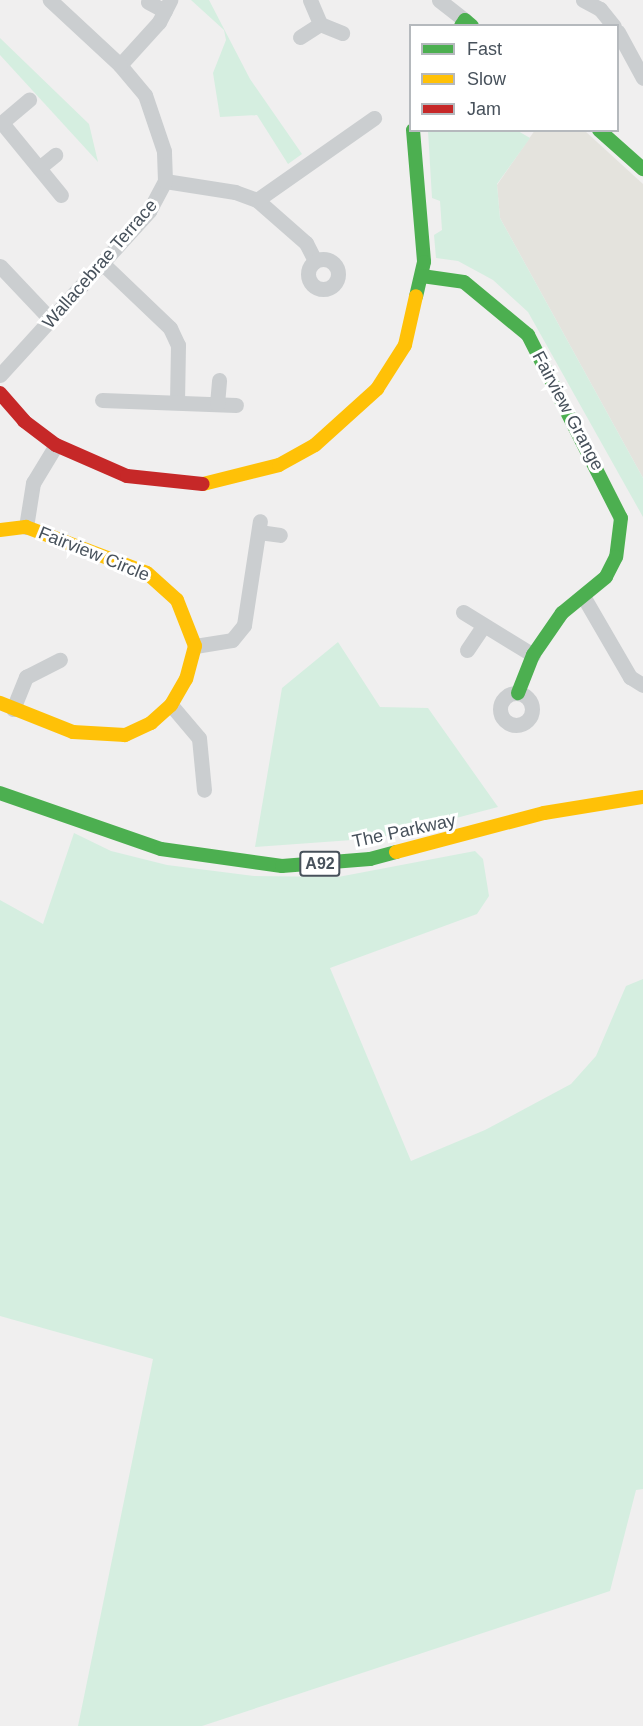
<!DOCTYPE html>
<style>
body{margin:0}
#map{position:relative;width:643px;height:1726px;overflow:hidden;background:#f0efef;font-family:Arial,sans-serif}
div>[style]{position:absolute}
.commercial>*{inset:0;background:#e4e3dd}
.green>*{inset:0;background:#d5eee0}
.street>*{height:15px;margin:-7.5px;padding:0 7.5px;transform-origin:7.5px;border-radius:7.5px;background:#cbced0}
.street>.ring{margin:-7.5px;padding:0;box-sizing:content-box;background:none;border:15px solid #cbced0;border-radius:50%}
.fast>*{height:14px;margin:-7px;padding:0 7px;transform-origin:7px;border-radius:7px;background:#4caf50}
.slow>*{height:14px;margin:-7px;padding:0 7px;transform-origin:7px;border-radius:7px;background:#ffc107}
.jam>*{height:14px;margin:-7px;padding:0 7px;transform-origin:7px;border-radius:7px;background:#c62828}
span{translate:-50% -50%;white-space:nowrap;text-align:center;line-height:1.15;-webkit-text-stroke:6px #fff;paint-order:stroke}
.shield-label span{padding:2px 4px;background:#fff;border:2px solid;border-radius:4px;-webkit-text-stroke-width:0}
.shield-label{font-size:16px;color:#47515b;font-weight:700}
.street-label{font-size:18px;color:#47515b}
.legend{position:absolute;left:409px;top:24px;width:210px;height:108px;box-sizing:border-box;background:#fff;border:2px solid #b5b9bd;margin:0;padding:8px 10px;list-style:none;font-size:18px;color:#47515b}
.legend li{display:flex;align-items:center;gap:12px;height:30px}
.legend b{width:30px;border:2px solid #b5b9bd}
</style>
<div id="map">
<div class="commercial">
<i style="clip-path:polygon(535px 130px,585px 131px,643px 184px,643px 478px,500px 218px,497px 185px)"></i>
</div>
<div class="green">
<i style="clip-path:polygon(191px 0,209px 0,250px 79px,302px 154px,288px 164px,257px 115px,220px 117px,213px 73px,226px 40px,224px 30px)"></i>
<i style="clip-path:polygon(0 38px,89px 124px,98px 162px,0 55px)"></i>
<i style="clip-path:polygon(485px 130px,518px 131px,530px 138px,497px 184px,500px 218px,643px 478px,643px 517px,528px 312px,493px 280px,458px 261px,436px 258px,434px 235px,442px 230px,440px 201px,432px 198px,428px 131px)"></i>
<i style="clip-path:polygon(338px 642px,380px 707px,428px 708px,498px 807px,380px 838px,255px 847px,282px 688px)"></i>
<i style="clip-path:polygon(74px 833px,111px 851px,167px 865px,254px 876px,338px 877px,475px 851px,483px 859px,489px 896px,477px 914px,330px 968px,411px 1161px,485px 1130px,571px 1084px,596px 1056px,626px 986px,643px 979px,643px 1489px,636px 1490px,610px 1591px,202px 1726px,78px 1726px,153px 1359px,0 1316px,0 900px,43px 924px)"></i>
</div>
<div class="street">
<i style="left:310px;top:0;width:26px;rotate:67deg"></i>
<i style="left:320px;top:24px;width:24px;rotate:22deg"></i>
<i style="left:439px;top:0;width:33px;rotate:38deg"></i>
<i style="left:583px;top:0;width:19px;rotate:28deg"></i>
<i style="left:600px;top:9px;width:22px;rotate:51deg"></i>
<i style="left:148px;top:2px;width:19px;rotate:28deg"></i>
<i style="left:618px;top:32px;width:52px;rotate:61.5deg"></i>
<i style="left:300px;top:37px;width:24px;rotate:-33deg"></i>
<i style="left:120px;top:65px;width:58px;rotate:-47.8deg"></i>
<i style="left:159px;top:22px;width:25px;rotate:-63deg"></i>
<i style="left:2px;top:123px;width:93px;rotate:50.7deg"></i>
<i style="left:0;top:124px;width:38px;rotate:-40deg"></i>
<i style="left:39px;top:168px;width:21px;rotate:-39deg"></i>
<i style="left:165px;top:181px;width:71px;rotate:8.9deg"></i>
<i style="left:235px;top:192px;width:23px;rotate:20deg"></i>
<i style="left:257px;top:200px;width:65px;rotate:41.3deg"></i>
<i style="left:306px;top:243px;width:20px;rotate:63deg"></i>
<i style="left:257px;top:200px;width:143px;rotate:-35deg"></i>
<i class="ring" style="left:308px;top:259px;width:15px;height:15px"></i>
<i style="left:102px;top:263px;width:94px;rotate:43.7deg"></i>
<i style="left:170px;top:328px;width:19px;rotate:65deg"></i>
<i style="left:178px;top:345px;width:57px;rotate:91deg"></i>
<i style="left:0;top:266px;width:74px;rotate:46.6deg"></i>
<i style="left:0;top:375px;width:222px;rotate:-47.7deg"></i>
<i style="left:149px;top:211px;width:34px;rotate:-62deg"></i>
<i style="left:165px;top:181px;width:30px;rotate:-92deg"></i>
<i style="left:164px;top:151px;width:59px;rotate:-108.7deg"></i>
<i style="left:145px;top:95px;width:39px;rotate:-130deg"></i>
<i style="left:120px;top:65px;width:96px;rotate:-137.1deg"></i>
<i style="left:102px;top:400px;width:134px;rotate:2.1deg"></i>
<i style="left:217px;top:404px;width:24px;rotate:-85deg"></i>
<i style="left:26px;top:527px;width:45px;rotate:-81deg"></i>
<i style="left:33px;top:483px;width:44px;rotate:-58.8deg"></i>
<i style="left:259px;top:532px;width:21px;rotate:8deg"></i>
<i style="left:583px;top:596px;width:94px;rotate:59.9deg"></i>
<i style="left:630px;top:677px;width:15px;rotate:32deg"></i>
<i style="left:463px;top:612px;width:82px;rotate:31.6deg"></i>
<i style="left:195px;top:646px;width:37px;rotate:-9deg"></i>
<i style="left:232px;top:640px;width:19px;rotate:-51deg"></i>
<i style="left:244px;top:625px;width:105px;rotate:-81.3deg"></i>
<i style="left:467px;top:650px;width:29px;rotate:-56deg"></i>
<i class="ring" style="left:500px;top:693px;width:17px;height:17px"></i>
<i style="left:171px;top:705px;width:43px;rotate:49.7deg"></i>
<i style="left:199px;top:738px;width:52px;rotate:84.5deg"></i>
<i style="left:13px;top:709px;width:35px;rotate:-68deg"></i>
<i style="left:26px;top:677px;width:38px;rotate:-27deg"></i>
</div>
<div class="fast">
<i style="left:461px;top:26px;width:7px;rotate:-56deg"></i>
<i style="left:465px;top:20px;width:9px;rotate:41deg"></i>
<i style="left:413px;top:130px;width:132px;rotate:85.2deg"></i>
<i style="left:424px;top:262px;width:35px;rotate:103deg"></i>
<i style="left:599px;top:130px;width:59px;rotate:41.6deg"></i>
<i style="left:422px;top:276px;width:42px;rotate:8.1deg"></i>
<i style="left:464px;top:282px;width:83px;rotate:39.6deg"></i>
<i style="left:528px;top:335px;width:205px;rotate:63.1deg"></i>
<i style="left:621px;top:518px;width:39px;rotate:97deg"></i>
<i style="left:616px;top:557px;width:22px;rotate:117deg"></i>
<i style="left:606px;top:577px;width:57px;rotate:140.7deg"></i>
<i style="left:562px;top:613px;width:51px;rotate:124.6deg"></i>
<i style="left:533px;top:655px;width:41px;rotate:111.5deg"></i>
<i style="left:0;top:793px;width:170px;rotate:19.2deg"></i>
<i style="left:161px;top:849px;width:122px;rotate:8deg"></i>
<i style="left:282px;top:866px;width:88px;rotate:-4.5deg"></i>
<i style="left:370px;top:859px;width:27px;rotate:-15deg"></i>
</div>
<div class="slow">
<i style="left:203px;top:484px;width:78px;rotate:-14deg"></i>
<i style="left:279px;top:465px;width:41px;rotate:-29.1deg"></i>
<i style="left:315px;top:445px;width:84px;rotate:-42.1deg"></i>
<i style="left:377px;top:389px;width:52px;rotate:-57.5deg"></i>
<i style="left:405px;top:345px;width:50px;rotate:-77.3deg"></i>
<i style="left:0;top:530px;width:26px;rotate:-7deg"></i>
<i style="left:26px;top:527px;width:129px;rotate:20.8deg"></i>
<i style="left:147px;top:573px;width:40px;rotate:42deg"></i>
<i style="left:177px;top:600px;width:49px;rotate:68.6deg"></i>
<i style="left:195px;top:646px;width:34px;rotate:105deg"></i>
<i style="left:186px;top:679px;width:30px;rotate:120deg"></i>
<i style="left:171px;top:705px;width:27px;rotate:138deg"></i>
<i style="left:151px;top:723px;width:29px;rotate:155deg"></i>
<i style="left:125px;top:735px;width:52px;rotate:-176.7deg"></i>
<i style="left:73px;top:732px;width:79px;rotate:-158.3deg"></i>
<i style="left:396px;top:852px;width:153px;rotate:-14.8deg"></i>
<i style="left:544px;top:813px;width:100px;rotate:-9.2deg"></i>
</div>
<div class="jam">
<i style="left:0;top:393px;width:37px;rotate:49deg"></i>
<i style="left:24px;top:421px;width:40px;rotate:37deg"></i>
<i style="left:56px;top:445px;width:77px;rotate:23.6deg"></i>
<i style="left:127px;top:476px;width:76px;rotate:6deg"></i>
</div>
<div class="shield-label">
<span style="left:320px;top:864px">A92</span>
</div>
<div class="street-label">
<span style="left:100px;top:264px;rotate:-49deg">Wallacebrae Terrace</span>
<span style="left:568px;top:411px;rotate:62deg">Fairview Grange</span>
<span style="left:94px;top:554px;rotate:22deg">Fairview Circle</span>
<span style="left:404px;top:831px;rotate:-12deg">The Parkway</span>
</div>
<ul class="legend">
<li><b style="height:8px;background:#4caf50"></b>Fast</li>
<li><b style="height:8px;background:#ffc107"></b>Slow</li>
<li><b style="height:8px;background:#c62828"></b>Jam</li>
</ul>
</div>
